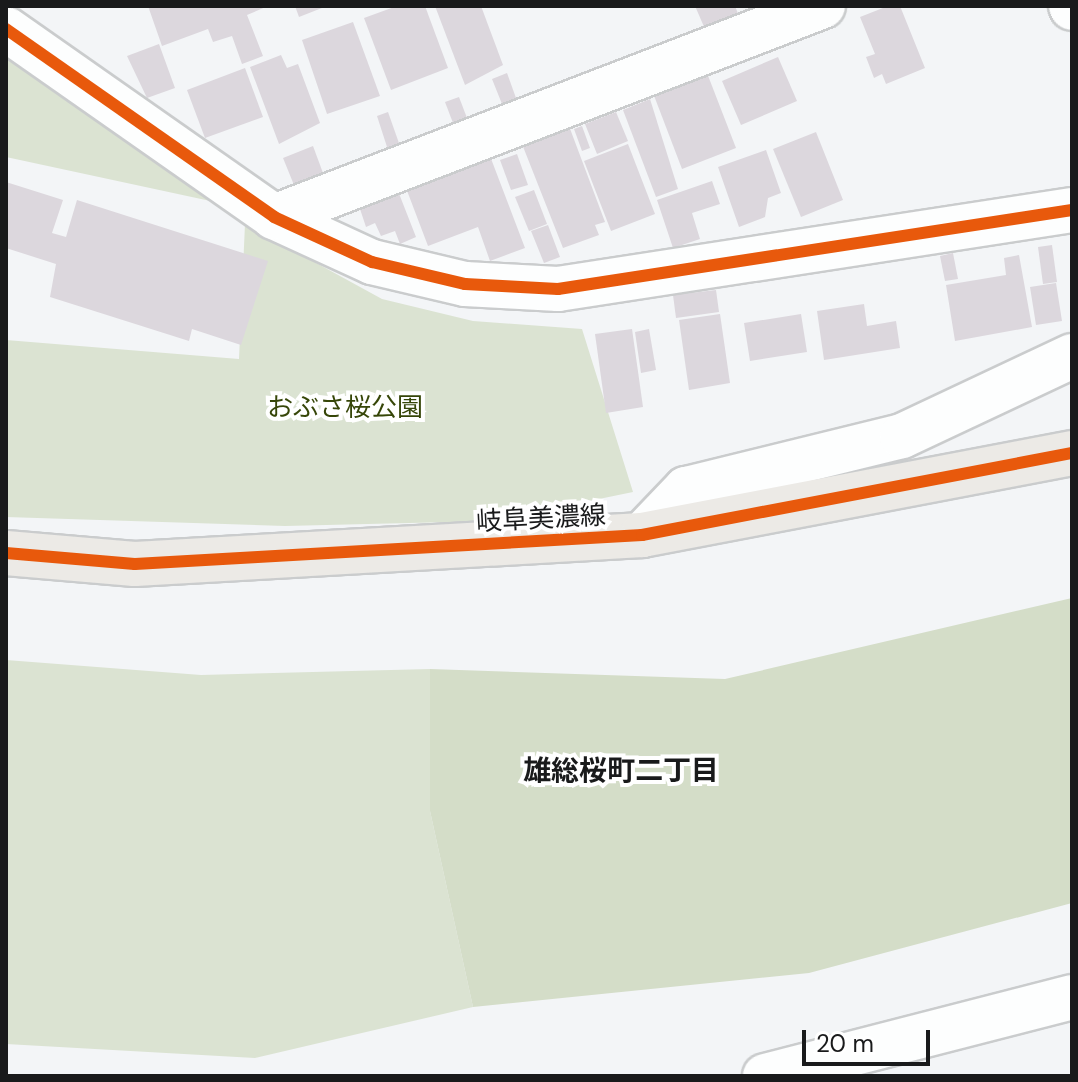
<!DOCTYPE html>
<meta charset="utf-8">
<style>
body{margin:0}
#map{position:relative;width:1078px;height:1082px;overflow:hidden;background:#f3f5f7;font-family:"DM Sans","Noto Sans JP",sans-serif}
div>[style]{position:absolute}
.green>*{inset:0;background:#dbe3d2}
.forest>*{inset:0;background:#d4ddc8}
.building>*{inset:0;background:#dcd7dd}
.roads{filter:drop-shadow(2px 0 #cacccd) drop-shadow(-2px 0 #cacccd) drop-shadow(0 2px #cacccd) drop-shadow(0 -2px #cacccd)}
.minor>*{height:44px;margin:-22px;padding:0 22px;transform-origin:22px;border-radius:22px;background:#fdfefe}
.major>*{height:44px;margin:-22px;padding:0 22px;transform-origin:22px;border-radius:22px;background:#eceae6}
.cycleway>*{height:12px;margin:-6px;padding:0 6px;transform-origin:6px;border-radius:6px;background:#e8590c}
span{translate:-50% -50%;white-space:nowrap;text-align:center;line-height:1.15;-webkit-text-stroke:8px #fff;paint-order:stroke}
.park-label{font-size:26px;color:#364608}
.street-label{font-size:26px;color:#191a1b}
.neighbourhood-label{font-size:28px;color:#191a1b;font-weight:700}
.frame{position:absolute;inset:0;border:8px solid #191a1b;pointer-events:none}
.scale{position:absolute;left:802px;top:1030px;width:128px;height:36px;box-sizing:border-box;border:4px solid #191a1b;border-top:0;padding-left:10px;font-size:24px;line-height:28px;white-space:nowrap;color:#191a1b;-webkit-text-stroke:6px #fff;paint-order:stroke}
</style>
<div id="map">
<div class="green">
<i style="clip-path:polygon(6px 54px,215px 202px,6px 157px)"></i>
<i style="clip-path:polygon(245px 224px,382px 299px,473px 321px,582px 329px,633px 492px,492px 521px,285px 526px,6px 517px,6px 340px,239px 359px)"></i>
<i style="clip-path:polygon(6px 660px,201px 675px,430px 669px,430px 811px,473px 1007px,255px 1058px,6px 1044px)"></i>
</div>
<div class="forest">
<i style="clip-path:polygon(1072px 598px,1072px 903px,809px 973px,473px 1007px,430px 811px,430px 669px,725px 679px)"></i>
</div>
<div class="building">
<i style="clip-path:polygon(148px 6px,268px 6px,247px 15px,263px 56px,242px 64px,232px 36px,213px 42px,208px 29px,162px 46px)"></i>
<i style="clip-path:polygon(295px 6px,327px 6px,299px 17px)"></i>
<i style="clip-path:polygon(397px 6px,425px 6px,448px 68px,391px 90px,364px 18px)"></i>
<i style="clip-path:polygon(435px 6px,481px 6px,503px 65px,465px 85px)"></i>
<i style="clip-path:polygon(695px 6px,735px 6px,739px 16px,705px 29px)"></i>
<i style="clip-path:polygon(888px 6px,900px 6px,925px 68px,886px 84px,882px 74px,874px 78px,866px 57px,875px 54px,860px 17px)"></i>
<i style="clip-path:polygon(353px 22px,380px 96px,327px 114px,302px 40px)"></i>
<i style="clip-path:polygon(159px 44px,175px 88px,147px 98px,127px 56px)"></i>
<i style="clip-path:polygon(281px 55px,287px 68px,298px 64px,320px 123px,279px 144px,250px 67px)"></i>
<i style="clip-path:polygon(778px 57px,797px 101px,741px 125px,722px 81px)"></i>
<i style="clip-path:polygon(245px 68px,263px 117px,205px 138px,187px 90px)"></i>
<i style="clip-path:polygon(507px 73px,516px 98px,502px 104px,492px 79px)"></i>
<i style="clip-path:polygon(707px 73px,736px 148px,682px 169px,653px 93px)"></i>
<i style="clip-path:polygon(459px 97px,467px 118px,453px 123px,445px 102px)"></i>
<i style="clip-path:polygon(650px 99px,678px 189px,656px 197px,623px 110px)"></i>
<i style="clip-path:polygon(388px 112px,400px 146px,388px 150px,377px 116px)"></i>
<i style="clip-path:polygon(616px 112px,628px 141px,597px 154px,585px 124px)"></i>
<i style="clip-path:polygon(569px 126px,605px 222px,595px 225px,599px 235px,563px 248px,522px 144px)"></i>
<i style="clip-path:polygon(582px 126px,590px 148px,582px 151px,574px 129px)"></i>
<i style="clip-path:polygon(816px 132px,843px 200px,801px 217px,773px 149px)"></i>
<i style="clip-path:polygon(628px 144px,655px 214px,611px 231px,584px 161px)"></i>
<i style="clip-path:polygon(313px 146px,323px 173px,294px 185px,283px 158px)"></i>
<i style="clip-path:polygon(766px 150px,781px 193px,768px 198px,765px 217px,739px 227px,718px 167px)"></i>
<i style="clip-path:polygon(517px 154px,528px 185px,511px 190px,500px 160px)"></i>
<i style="clip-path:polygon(490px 156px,525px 248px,490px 261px,478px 227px,428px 246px,406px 188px)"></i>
<i style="clip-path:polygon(712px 181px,720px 204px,692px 213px,700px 239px,673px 248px,657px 200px)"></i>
<i style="clip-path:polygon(6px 182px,63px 200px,52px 233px,66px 237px,77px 200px,268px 261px,241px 345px,192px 329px,189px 341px,50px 297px,56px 264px,6px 248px)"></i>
<i style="clip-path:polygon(534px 190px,547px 224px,529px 231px,515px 197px)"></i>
<i style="clip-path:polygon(398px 191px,416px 237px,400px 244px,395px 231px,381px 236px,375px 223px,366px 227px,359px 206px)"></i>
<i style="clip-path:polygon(548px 225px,560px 257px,544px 263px,531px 231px)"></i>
<i style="clip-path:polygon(1052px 245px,1057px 282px,1043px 284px,1038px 247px)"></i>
<i style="clip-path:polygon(953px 253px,958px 279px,945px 281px,940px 256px)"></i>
<i style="clip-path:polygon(1019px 255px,1032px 327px,955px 341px,946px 285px,1006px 275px,1004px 258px)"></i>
<i style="clip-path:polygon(1056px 283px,1062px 321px,1036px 325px,1030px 287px)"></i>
<i style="clip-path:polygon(716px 290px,719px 312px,676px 318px,673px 295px)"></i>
<i style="clip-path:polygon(864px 304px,867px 326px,896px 321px,900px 348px,824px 360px,817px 311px)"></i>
<i style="clip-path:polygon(720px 314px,730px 383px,689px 390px,679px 320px)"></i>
<i style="clip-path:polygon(801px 314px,807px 352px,750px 361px,744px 323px)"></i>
<i style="clip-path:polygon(632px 329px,643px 407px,606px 413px,595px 334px)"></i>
<i style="clip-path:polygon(649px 329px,656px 370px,641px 373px,635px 332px)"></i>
</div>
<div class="roads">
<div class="minor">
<i style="left:1071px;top:6px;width:2px;rotate:63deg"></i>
<i style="left:6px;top:29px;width:327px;rotate:35deg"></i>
<i style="left:274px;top:217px;width:108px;rotate:24.7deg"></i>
<i style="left:372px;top:262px;width:96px;rotate:13.3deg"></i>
<i style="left:465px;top:284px;width:93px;rotate:3.1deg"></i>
<i style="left:558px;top:289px;width:520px;rotate:-8.74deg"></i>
<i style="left:274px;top:217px;width:588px;rotate:-21.02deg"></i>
<i style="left:642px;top:535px;width:64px;rotate:-46.3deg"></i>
<i style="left:686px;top:489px;width:222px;rotate:-13.8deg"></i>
<i style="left:902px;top:436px;width:188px;rotate:-25.2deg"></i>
<i style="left:765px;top:1076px;width:317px;rotate:-14.4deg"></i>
</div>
<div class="major">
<i style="left:6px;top:553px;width:129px;rotate:4.9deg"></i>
<i style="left:135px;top:564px;width:508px;rotate:-3.27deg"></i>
<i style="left:642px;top:535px;width:438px;rotate:-10.8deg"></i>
</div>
</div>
<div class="cycleway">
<i style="left:6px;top:29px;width:327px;rotate:35deg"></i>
<i style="left:274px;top:217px;width:108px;rotate:24.7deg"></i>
<i style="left:372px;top:262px;width:96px;rotate:13.3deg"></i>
<i style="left:465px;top:284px;width:93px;rotate:3.1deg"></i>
<i style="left:558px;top:289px;width:520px;rotate:-8.74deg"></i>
<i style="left:6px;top:553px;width:129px;rotate:4.9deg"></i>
<i style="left:135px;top:564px;width:508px;rotate:-3.27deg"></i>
<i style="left:642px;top:535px;width:438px;rotate:-10.8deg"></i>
</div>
<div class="park-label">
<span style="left:345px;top:408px">おぶさ桜公園</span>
</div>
<div class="street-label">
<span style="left:541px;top:519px;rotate:-3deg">岐阜美濃線</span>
</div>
<div class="neighbourhood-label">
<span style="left:621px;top:771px">雄総桜町二丁目</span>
</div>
<div class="frame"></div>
<div class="scale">20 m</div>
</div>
